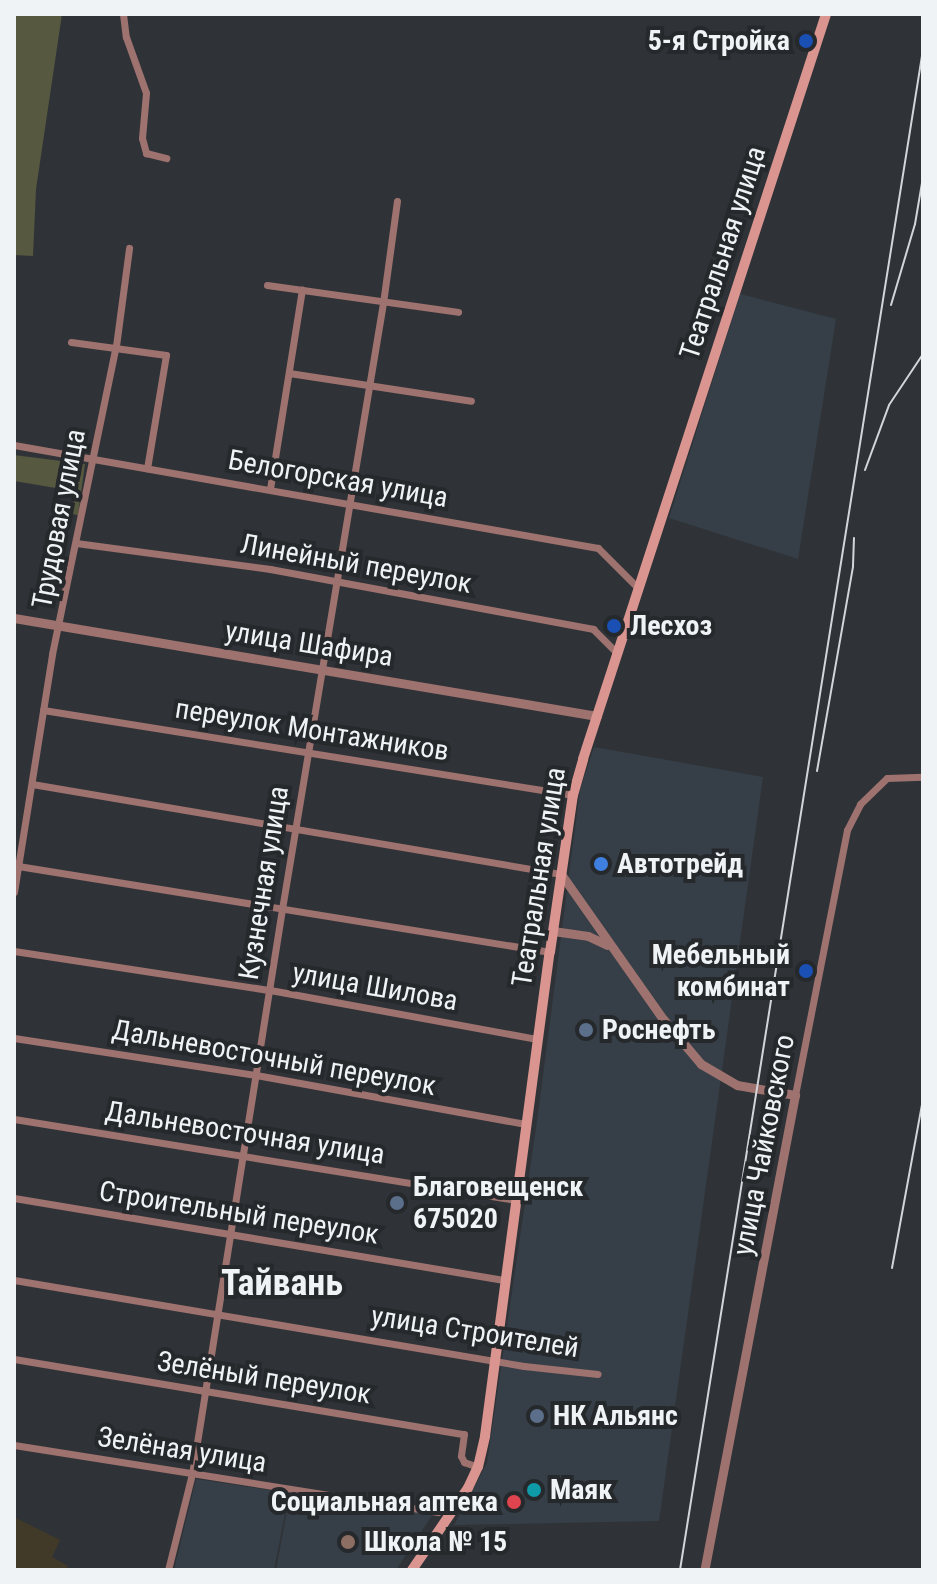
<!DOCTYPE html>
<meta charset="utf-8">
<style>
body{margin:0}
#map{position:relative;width:937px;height:1584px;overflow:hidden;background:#2f3337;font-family:"Roboto Condensed",sans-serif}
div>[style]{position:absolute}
.built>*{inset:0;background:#363f47}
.industrial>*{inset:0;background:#413a28}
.green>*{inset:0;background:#56593f}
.minor>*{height:7px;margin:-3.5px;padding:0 3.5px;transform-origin:3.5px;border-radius:3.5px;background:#9e726f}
.tertiary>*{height:9px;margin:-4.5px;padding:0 4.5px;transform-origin:4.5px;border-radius:4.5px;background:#9e726f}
.secondary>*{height:10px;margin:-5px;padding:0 5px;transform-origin:5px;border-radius:5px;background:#da9590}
.rail>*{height:2px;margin:-1px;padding:0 1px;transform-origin:1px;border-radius:1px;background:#d3d6d9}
.dots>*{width:22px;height:22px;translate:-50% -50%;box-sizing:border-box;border:4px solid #26292c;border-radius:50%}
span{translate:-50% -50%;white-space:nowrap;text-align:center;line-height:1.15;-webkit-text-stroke:8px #26292c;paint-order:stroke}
.poi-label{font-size:28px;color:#f0f3f5;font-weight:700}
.right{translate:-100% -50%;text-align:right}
.left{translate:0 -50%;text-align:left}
.street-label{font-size:28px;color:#f0f3f5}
.district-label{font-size:36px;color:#f0f3f5;font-weight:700}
.frame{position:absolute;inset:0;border:16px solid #f0f3f5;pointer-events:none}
</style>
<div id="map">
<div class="built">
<i style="clip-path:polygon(740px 294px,836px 319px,798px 559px,669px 518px)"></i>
<i style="clip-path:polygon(594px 747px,763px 777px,659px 1521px,454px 1525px,487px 1463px,538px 1114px,580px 790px)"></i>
<i style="clip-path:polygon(196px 1479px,289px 1493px,274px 1570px,174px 1570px)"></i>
<i style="clip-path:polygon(290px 1494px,433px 1514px,396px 1570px,276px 1570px)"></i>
</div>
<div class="industrial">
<i style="clip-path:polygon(14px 1517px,60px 1540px,52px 1557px,68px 1566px,66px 1570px,14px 1570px)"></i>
</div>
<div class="green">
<i style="clip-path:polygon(14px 14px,62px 14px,36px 189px,33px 256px,14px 255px)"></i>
<i style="clip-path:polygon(14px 455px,85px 464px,78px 515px,72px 514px,75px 497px,67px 493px,68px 483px,63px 483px,62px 489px,14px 481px)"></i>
</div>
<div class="minor">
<i style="left:123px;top:14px;width:23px;rotate:83deg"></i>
<i style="left:126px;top:37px;width:59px;rotate:70.3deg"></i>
<i style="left:146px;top:93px;width:45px;rotate:95.1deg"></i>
<i style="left:142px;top:138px;width:16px;rotate:75deg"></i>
<i style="left:146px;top:153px;width:21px;rotate:14deg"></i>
<i style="left:267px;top:285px;width:193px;rotate:8deg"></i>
<i style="left:71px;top:342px;width:96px;rotate:7.8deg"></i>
<i style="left:166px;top:355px;width:115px;rotate:99.5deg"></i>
<i style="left:289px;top:373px;width:184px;rotate:8.7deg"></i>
<i style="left:14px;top:445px;width:593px;rotate:10deg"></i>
<i style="left:598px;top:548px;width:58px;rotate:45deg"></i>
<i style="left:270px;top:489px;width:202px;rotate:-80.9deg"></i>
<i style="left:76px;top:543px;width:196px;rotate:7.6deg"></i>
<i style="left:270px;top:569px;width:329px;rotate:10.5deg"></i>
<i style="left:593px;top:629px;width:35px;rotate:45deg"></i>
<i style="left:43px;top:710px;width:537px;rotate:9.11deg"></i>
<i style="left:32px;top:784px;width:537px;rotate:9.66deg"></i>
<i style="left:18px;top:866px;width:539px;rotate:9.18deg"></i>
<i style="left:14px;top:892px;width:241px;rotate:-80.9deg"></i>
<i style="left:52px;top:654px;width:315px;rotate:-78.3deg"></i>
<i style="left:116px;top:346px;width:99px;rotate:-82.4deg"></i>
<i style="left:14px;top:951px;width:259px;rotate:8.7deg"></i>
<i style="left:270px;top:990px;width:272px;rotate:10.4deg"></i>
<i style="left:14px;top:1038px;width:245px;rotate:8.7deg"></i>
<i style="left:256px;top:1075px;width:274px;rotate:10.3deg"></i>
<i style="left:795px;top:1095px;width:270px;rotate:-78.9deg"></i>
<i style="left:847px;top:830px;width:29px;rotate:-63deg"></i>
<i style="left:860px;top:804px;width:37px;rotate:-44deg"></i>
<i style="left:887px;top:778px;width:36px;rotate:-2deg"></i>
<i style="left:14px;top:1119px;width:508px;rotate:9.18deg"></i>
<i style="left:14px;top:1198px;width:498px;rotate:9.5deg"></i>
<i style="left:14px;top:1280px;width:517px;rotate:9.57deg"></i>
<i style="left:524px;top:1366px;width:74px;rotate:6.2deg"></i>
<i style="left:14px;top:1359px;width:456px;rotate:9.5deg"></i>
<i style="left:464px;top:1434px;width:22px;rotate:98deg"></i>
<i style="left:461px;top:1456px;width:7px;rotate:63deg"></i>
<i style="left:464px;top:1462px;width:15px;rotate:20deg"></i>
<i style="left:14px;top:1445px;width:429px;rotate:9deg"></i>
<i style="left:168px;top:1570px;width:99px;rotate:-76deg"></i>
<i style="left:192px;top:1474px;width:572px;rotate:-80.95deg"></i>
<i style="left:282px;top:909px;width:614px;rotate:-80.54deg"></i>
<i style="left:383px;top:303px;width:103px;rotate:-82.2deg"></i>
</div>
<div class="tertiary">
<i style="left:14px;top:618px;width:591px;rotate:9.54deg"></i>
<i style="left:561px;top:874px;width:177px;rotate:54.9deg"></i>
<i style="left:663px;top:1019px;width:59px;rotate:49.8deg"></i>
<i style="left:701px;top:1064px;width:42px;rotate:30.3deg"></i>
<i style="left:737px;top:1085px;width:59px;rotate:9.8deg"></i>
<i style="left:795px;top:1095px;width:484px;rotate:100.8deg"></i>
<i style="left:553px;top:931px;width:35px;rotate:8deg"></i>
<i style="left:588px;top:936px;width:21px;rotate:25deg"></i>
</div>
<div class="secondary">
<i style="left:412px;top:1570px;width:99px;rotate:-55.7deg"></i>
<i style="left:468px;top:1488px;width:23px;rotate:-65deg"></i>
<i style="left:478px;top:1467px;width:32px;rotate:-77deg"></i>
<i style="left:485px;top:1436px;width:488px;rotate:-82.4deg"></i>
<i style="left:550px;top:952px;width:159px;rotate:-81.7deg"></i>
<i style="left:573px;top:795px;width:37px;rotate:-74deg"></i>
<i style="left:583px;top:759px;width:784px;rotate:-71.93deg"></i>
</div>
<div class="rail">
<i style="left:891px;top:305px;width:84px;rotate:-73.5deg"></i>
<i style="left:915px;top:224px;width:48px;rotate:-80.3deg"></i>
<i style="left:865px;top:470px;width:69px;rotate:-69.7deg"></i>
<i style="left:889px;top:405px;width:61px;rotate:-56.3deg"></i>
<i style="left:817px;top:771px;width:208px;rotate:-80deg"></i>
<i style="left:853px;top:566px;width:28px;rotate:-88deg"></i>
<i style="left:892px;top:1268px;width:172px;rotate:-79.6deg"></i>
<i style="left:680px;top:1570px;width:1540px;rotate:-80.92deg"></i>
</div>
<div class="dots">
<i style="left:806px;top:41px;background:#1a4fb4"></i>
<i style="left:614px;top:626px;background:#1a4fb4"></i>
<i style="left:601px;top:864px;background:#3f7fe0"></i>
<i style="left:806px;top:971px;background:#1a4fb4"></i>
<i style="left:586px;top:1030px;background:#5c6f8a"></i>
<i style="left:397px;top:1203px;background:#5c6f8a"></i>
<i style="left:537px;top:1416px;background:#5c6f8a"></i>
<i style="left:534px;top:1490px;background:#0f9aa8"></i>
<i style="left:514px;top:1502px;background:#e0444e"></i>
<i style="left:348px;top:1542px;background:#8d6e63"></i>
</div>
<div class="poi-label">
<span class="right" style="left:790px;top:41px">5-я Стройка</span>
<span class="left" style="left:630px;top:626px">Лесхоз</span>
<span class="left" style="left:617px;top:864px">Автотрейд</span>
<span class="right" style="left:790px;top:971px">Мебельный<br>комбинат</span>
<span class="left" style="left:602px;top:1030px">Роснефть</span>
<span class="left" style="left:413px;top:1203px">Благовещенск<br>675020</span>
<span class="left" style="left:553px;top:1416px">НК Альянс</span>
<span class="left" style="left:550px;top:1490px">Маяк</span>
<span class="right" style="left:498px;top:1502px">Социальная аптека</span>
<span class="left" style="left:364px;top:1542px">Школа № 15</span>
</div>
<div class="street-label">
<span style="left:723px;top:253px;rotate:-72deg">Театральная улица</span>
<span style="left:338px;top:479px;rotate:10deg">Белогорская улица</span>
<span style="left:59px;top:519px;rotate:-79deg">Трудовая улица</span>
<span style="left:356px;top:564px;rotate:10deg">Линейный переулок</span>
<span style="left:309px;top:644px;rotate:9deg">улица Шафира</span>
<span style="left:312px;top:730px;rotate:9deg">переулок Монтажников</span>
<span style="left:539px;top:877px;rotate:-81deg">Театральная улица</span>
<span style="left:264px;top:883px;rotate:-81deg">Кузнечная улица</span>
<span style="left:375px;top:987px;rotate:10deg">улица Шилова</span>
<span style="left:274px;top:1058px;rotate:10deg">Дальневосточный переулок</span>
<span style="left:245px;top:1133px;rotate:9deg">Дальневосточная улица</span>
<span style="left:764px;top:1145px;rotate:-79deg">улица Чайковского</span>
<span style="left:239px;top:1213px;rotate:9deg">Строительный переулок</span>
<span style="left:475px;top:1332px;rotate:9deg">улица Строителей</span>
<span style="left:264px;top:1378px;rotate:9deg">Зелёный переулок</span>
<span style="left:182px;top:1450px;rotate:9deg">Зелёная улица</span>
</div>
<div class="district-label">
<span style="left:282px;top:1284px">Тайвань</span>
</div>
<div class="frame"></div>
</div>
